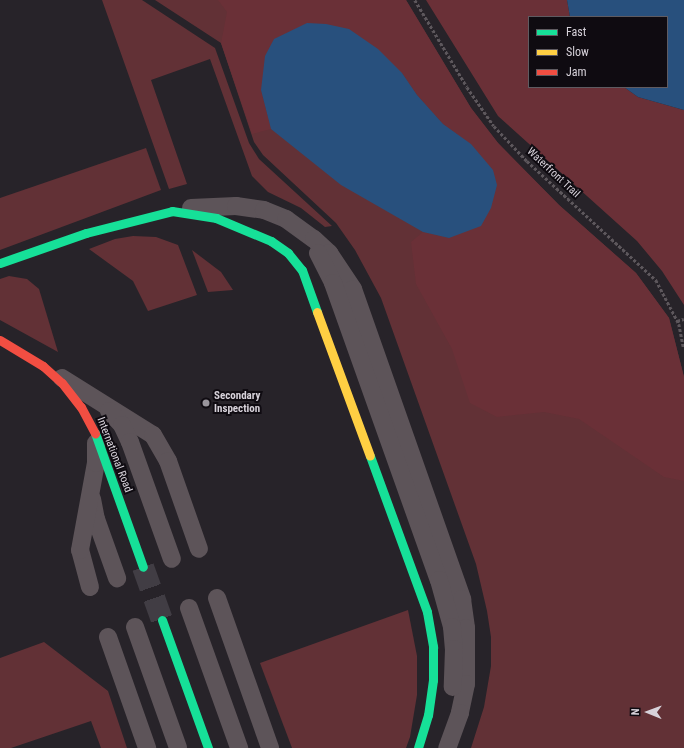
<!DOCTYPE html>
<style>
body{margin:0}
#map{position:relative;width:684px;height:748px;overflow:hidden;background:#272329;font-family:"Roboto Condensed",sans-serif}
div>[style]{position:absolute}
.green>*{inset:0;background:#623136}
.forest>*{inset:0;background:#6a3037}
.water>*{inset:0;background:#28507d}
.primary-tunnel>*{height:22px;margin-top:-11px;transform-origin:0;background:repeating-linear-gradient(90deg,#413d44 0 22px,transparent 0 33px)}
.path>*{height:2.5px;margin-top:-1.25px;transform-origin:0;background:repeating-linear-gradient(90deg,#5d575c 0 3px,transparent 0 5px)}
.lane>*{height:18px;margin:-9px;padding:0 9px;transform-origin:9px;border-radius:9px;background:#5d5459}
.fast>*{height:9px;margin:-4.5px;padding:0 4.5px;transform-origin:4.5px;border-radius:4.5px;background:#16e098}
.slow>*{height:9px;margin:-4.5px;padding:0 4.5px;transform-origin:4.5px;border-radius:4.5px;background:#ffcf43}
.jam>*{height:9px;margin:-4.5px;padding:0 4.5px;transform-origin:4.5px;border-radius:4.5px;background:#f24e42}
.dots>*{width:11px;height:11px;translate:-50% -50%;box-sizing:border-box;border:2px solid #0f0b11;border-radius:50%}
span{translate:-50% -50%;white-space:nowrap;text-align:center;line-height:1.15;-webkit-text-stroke:4px #0f0b11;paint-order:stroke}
.street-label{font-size:11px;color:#d7d2da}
.poi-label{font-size:11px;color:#d7d2da;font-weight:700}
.left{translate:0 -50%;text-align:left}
.legend{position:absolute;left:528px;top:16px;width:140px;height:72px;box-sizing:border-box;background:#0f0b11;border:1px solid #5f5b61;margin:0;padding:5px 7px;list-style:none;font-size:12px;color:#d7d2da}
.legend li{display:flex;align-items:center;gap:8px;height:20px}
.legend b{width:20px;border:1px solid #5f5b61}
.north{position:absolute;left:628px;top:692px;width:40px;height:40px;-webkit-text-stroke:3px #0f0b11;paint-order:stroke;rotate:271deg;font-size:11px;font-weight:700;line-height:16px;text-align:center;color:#d7d2da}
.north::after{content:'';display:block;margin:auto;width:14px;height:18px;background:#d7d2da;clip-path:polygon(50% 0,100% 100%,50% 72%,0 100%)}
</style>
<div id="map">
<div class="green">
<i style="clip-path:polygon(102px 0,142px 0,215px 48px,249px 143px,259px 159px,332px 226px,325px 227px,301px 208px,268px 192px,252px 176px,210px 59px,151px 80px,187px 184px,169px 189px)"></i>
<i style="clip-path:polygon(155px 0,406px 0,471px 108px,498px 143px,559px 205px,636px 273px,669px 318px,684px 377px,684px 748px,471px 748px,484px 707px,491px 666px,491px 637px,487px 611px,476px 564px,381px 298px,355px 250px,336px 223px,263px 155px,254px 142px,221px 43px)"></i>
<i style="clip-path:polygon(146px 148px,161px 190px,0 250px,0 198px)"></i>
<i style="clip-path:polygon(133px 236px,156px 237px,178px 245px,197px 295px,148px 311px,133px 281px,89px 249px,115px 239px)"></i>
<i style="clip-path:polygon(192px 250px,221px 272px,233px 290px,208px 292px)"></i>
<i style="clip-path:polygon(9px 276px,27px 279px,39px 289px,58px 352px,0 320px,0 279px)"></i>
<i style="clip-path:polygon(408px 610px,417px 656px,417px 695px,410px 737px,406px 748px,292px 748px,260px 663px)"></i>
<i style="clip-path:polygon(44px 642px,108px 691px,127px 748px,101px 748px,91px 721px,11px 748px,0 748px,0 658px)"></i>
</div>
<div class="forest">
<i style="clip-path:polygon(218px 0,406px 0,471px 108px,498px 143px,559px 205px,636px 273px,669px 318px,684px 377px,684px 481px,664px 477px,579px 419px,544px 412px,497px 417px,470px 403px,452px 349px,416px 284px,411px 242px,423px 232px,449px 238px,470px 144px,443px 124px,417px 95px,402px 73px,261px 90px,271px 129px,252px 134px,221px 43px,227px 12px)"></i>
<i style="clip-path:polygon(426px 0,567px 0,570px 17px,529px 17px,529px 87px,624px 87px,638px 97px,684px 110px,684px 305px,662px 271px,637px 241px,498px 116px)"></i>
</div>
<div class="water">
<i style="clip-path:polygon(567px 0,684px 0,684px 110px,638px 97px,624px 87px,667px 87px,667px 17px,570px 17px)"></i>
<i style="clip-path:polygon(307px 23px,326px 24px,349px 29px,378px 49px,402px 73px,417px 95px,443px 124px,471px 144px,493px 170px,497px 185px,491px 208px,481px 226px,449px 238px,423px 232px,341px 185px,271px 129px,261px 90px,265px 56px,274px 39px)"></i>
</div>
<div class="primary-tunnel">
<i style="left:143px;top:567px;width:56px;rotate:70.3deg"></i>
</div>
<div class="path">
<i style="left:415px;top:0;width:101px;rotate:59.1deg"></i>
<i style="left:467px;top:87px;width:47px;rotate:55.3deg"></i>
<i style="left:494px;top:126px;width:48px;rotate:46.7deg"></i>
<i style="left:527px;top:161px;width:176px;rotate:42.7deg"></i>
<i style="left:656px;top:280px;width:50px;rotate:62.4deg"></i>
<i style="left:679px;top:324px;width:25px;rotate:79deg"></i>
<i style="left:677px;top:321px;width:7px;rotate:-16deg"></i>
</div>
<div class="lane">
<i style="left:191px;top:208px;width:45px;rotate:-2.5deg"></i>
<i style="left:236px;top:206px;width:28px;rotate:8deg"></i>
<i style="left:264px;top:210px;width:24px;rotate:22deg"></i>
<i style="left:286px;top:219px;width:34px;rotate:36deg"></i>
<i style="left:314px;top:239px;width:21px;rotate:43deg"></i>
<i style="left:329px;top:253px;width:43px;rotate:56.3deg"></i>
<i style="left:353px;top:289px;width:329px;rotate:70.6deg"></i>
<i style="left:462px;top:599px;width:29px;rotate:82deg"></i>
<i style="left:466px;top:628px;width:56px;rotate:90deg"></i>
<i style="left:466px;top:684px;width:30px;rotate:102deg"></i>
<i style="left:460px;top:713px;width:37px;rotate:110deg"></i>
<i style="left:318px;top:253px;width:34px;rotate:63deg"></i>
<i style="left:333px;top:283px;width:315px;rotate:70.4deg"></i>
<i style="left:439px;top:580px;width:49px;rotate:74.5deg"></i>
<i style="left:452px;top:627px;width:22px;rotate:85deg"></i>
<i style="left:454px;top:649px;width:38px;rotate:92deg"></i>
<i style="left:62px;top:378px;width:107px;rotate:32.1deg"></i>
<i style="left:153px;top:435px;width:30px;rotate:60deg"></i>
<i style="left:168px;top:461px;width:93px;rotate:70.6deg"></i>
<i style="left:109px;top:411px;width:19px;rotate:47deg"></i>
<i style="left:122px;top:425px;width:19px;rotate:65deg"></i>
<i style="left:130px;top:442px;width:124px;rotate:70.3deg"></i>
<i style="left:92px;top:499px;width:20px;rotate:79deg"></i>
<i style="left:96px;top:519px;width:63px;rotate:70.4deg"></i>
<i style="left:90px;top:587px;width:38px;rotate:-105deg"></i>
<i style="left:80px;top:550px;width:88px;rotate:-79.6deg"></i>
<i style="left:96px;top:463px;width:20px;rotate:-90deg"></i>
<i style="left:217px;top:598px;width:159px;rotate:70.5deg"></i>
<i style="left:189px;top:608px;width:149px;rotate:70.3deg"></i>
<i style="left:135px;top:627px;width:128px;rotate:70.4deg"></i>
<i style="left:108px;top:637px;width:118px;rotate:70.6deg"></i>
</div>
<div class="fast">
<i style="left:0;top:263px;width:91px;rotate:-19.2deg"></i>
<i style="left:86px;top:233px;width:89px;rotate:-14.3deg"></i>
<i style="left:172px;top:211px;width:45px;rotate:9deg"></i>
<i style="left:216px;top:218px;width:60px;rotate:22.7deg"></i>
<i style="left:271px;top:241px;width:21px;rotate:35deg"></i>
<i style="left:288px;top:253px;width:22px;rotate:51deg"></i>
<i style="left:302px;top:270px;width:45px;rotate:70.3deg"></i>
<i style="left:95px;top:433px;width:142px;rotate:70.3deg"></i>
<i style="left:370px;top:456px;width:166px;rotate:69.9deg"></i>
<i style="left:427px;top:612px;width:36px;rotate:80deg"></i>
<i style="left:433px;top:647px;width:33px;rotate:90deg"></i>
<i style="left:433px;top:680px;width:35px;rotate:98deg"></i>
<i style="left:428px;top:715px;width:34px;rotate:107deg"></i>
<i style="left:162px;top:620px;width:136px;rotate:70.2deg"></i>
</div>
<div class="slow">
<i style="left:317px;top:312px;width:153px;rotate:69.8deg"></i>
</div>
<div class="jam">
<i style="left:0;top:340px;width:50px;rotate:31.2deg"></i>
<i style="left:43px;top:366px;width:25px;rotate:42deg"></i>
<i style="left:62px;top:383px;width:31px;rotate:52deg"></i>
<i style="left:81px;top:407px;width:30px;rotate:62deg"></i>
</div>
<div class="dots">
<i style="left:206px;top:403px;background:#99959c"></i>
</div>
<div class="street-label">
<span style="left:553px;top:173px;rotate:43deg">Waterfront Trail</span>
<span style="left:114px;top:455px;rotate:69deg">International Road</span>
</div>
<div class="poi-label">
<span class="left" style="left:214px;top:403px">Secondary<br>Inspection</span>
</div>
<ul class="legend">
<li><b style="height:5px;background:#16e098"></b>Fast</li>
<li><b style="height:5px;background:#ffcf43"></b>Slow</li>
<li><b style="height:5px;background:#f24e42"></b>Jam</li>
</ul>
<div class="north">N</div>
</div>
